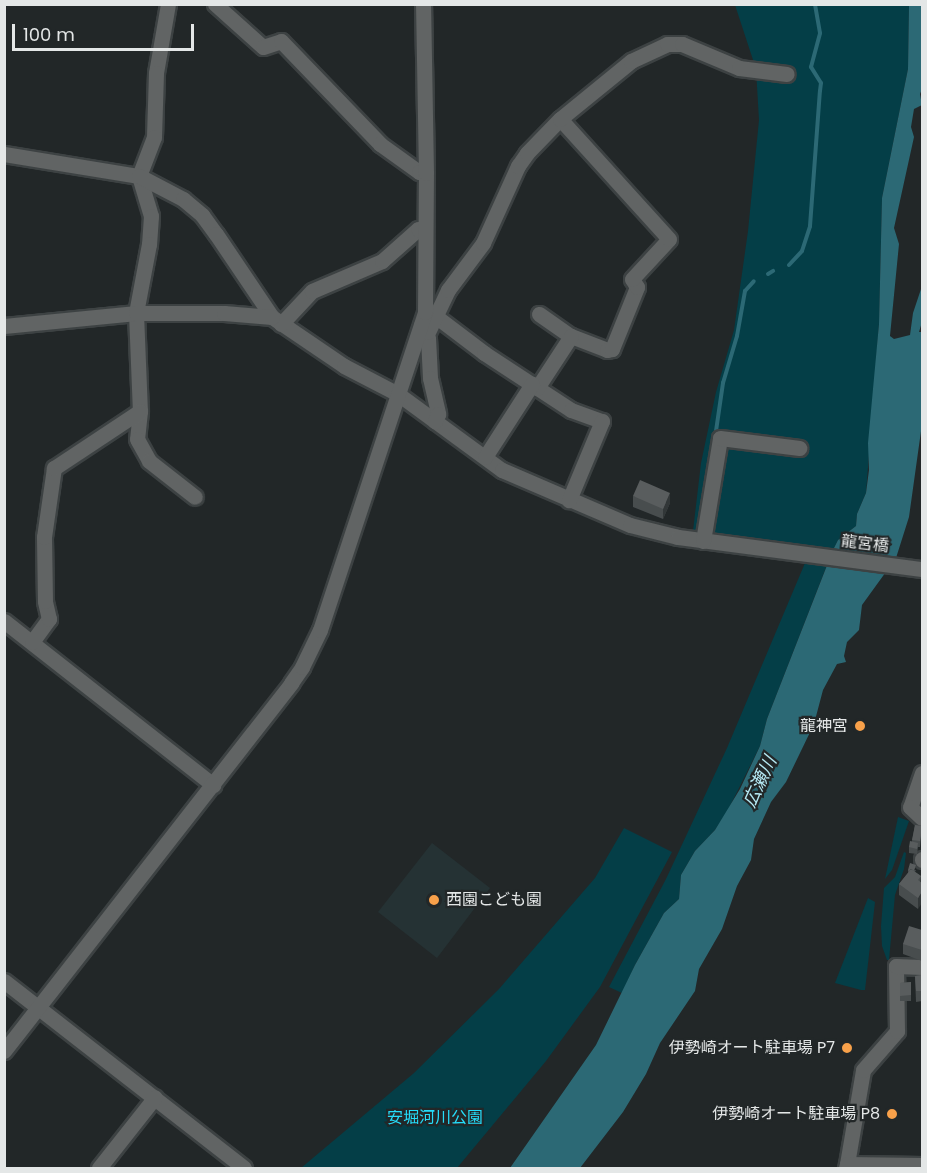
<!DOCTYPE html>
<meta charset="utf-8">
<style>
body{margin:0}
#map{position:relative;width:927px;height:1173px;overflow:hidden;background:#222728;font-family:Poppins,"Noto Sans JP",sans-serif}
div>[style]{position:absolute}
.built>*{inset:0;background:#253234}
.green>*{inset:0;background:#043e47}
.water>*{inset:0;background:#2c6975}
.stream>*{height:4px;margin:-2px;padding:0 2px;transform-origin:2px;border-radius:2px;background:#2c6975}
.roads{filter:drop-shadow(2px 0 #3d4243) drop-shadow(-2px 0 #3d4243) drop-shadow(0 2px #3d4243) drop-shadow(0 -2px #3d4243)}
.minor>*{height:15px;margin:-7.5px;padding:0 7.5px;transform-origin:7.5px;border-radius:7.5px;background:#616464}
.wall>*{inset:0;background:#484d4e}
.shaded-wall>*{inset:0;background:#323738}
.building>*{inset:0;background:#595d5e}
.dots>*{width:16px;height:16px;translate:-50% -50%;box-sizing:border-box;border:3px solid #222728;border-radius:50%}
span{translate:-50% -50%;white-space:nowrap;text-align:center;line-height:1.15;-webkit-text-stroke:4.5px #222728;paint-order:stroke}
.street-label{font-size:16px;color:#e4e7e7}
.poi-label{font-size:16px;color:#e4e7e7}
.right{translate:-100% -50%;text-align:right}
.left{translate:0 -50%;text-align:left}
.park-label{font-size:16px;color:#25dcf9}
.water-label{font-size:18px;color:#b6eaf5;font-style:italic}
.frame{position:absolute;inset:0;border:6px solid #e4e7e7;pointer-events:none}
.scale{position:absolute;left:12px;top:24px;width:182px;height:27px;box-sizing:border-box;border:3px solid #e4e7e7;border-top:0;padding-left:8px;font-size:18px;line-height:21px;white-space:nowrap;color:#e4e7e7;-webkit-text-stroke:4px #222728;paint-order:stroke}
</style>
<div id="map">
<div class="built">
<i style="clip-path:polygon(432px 843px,490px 888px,437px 958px,378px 912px)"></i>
</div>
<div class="green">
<i style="clip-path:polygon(735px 5px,909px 5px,908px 69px,882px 198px,879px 324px,866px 493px,857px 514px,856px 526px,838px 540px,833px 550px,693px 531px,701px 463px,716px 392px,734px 330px,748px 231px,759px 120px,756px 69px)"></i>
<i style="clip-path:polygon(805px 563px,827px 565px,767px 719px,760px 746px,727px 812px,715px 830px,695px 851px,681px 875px,679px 899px,664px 913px,635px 965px,622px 993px,609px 987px,666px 879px,727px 748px)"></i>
<i style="clip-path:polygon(898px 817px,909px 821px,892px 870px,885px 879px)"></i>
<i style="clip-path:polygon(624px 828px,672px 852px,600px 987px,546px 1061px,457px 1168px,301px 1168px,414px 1073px,499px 989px,595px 878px)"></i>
<i style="clip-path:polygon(904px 852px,906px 853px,904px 869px,895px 895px,889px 960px,887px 960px,882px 946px,881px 926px,884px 888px,895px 877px)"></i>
<i style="clip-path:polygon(868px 898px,875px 902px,865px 990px,861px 990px,835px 983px)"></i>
</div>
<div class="water">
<i style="clip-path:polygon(909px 5px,922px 5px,922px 89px,920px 94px,922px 105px,914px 109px,911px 127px,914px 137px,894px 228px,899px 244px,890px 336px,894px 339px,910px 335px,913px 313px,922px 286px,922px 322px,919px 332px,922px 332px,922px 424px,909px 517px,896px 558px,862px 605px,859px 630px,847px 642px,844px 656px,846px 662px,837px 664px,823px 690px,814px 724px,786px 782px,771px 802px,754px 839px,751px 860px,737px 886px,722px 929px,699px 969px,695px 991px,660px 1043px,646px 1074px,623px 1112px,580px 1168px,510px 1168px,596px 1045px,635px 965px,664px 913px,679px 899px,681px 875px,695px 851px,715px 830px,740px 789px,760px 746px,767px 719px,833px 550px,838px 540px,856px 526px,857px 514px,866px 493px,869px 470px,868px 443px,879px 324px,882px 198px,908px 69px)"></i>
</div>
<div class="stream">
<i style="left:789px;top:265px;width:19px;rotate:-47deg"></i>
<i style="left:802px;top:251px;width:26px;rotate:-72deg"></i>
<i style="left:810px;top:226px;width:135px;rotate:-85.8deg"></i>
<i style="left:820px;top:91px;width:8px;rotate:-83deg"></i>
<i style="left:821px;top:83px;width:19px;rotate:-122deg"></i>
<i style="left:811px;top:67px;width:35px;rotate:-75deg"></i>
<i style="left:820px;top:33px;width:29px;rotate:-100deg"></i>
<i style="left:768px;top:274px;width:6px;rotate:-31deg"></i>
<i style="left:716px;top:431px;width:49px;rotate:-81.7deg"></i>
<i style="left:723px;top:383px;width:49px;rotate:-73.4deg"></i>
<i style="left:737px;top:336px;width:46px;rotate:-79.9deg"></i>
<i style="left:745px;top:291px;width:13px;rotate:-48deg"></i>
</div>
<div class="roads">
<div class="minor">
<i style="left:168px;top:4px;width:70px;rotate:99.9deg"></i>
<i style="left:156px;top:73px;width:64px;rotate:91.8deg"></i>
<i style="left:154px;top:137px;width:42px;rotate:111deg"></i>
<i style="left:139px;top:176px;width:42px;rotate:73.3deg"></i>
<i style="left:151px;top:216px;width:28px;rotate:94deg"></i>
<i style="left:149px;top:244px;width:70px;rotate:100.7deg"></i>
<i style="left:136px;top:313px;width:98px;rotate:87.7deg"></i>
<i style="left:140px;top:411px;width:28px;rotate:96deg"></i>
<i style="left:137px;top:439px;width:25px;rotate:61deg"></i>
<i style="left:149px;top:461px;width:58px;rotate:38deg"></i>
<i style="left:215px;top:4px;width:64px;rotate:41.9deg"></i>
<i style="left:263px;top:47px;width:19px;rotate:-18deg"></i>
<i style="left:281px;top:41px;width:143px;rotate:46.1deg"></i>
<i style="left:380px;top:144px;width:48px;rotate:35.7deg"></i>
<i style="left:419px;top:172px;width:7px;rotate:8deg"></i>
<i style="left:4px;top:154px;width:137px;rotate:9.3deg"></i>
<i style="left:139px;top:176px;width:50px;rotate:27.6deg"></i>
<i style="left:183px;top:199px;width:25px;rotate:40deg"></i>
<i style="left:202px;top:215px;width:24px;rotate:54deg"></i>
<i style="left:216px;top:234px;width:100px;rotate:56deg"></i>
<i style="left:272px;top:317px;width:87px;rotate:34.2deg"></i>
<i style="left:344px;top:366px;width:61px;rotate:27.4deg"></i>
<i style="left:398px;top:394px;width:129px;rotate:36.2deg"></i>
<i style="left:502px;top:470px;width:139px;rotate:23.3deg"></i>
<i style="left:630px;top:525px;width:49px;rotate:14deg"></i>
<i style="left:678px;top:537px;width:246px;rotate:7.5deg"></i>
<i style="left:425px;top:312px;width:9px;rotate:18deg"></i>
<i style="left:434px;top:315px;width:63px;rotate:37.2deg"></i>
<i style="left:484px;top:353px;width:104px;rotate:33.2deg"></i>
<i style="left:571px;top:410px;width:33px;rotate:20deg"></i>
<i style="left:602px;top:421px;width:86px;rotate:112.7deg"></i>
<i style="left:539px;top:314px;width:39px;rotate:35deg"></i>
<i style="left:571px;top:336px;width:39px;rotate:21deg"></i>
<i style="left:607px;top:350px;width:5px;rotate:-11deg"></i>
<i style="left:612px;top:349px;width:67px;rotate:-68deg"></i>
<i style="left:637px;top:287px;width:9px;rotate:-122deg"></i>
<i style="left:632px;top:279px;width:54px;rotate:-47.2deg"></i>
<i style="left:669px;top:239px;width:162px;rotate:-132.2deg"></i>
<i style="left:281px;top:324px;width:45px;rotate:-46.8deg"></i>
<i style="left:312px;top:291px;width:76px;rotate:-23.2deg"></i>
<i style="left:382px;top:261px;width:48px;rotate:-41.6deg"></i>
<i style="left:418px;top:229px;width:7px;rotate:8deg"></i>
<i style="left:421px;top:325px;width:15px;rotate:62deg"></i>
<i style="left:428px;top:338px;width:40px;rotate:87.1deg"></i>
<i style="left:430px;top:378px;width:37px;rotate:77deg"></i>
<i style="left:438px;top:414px;width:8px;rotate:113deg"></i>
<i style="left:4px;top:326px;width:133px;rotate:-5.6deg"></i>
<i style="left:136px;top:313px;width:88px"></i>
<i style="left:224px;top:313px;width:48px;rotate:4.8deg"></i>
<i style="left:428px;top:332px;width:47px;rotate:-64.5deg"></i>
<i style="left:448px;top:290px;width:59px;rotate:-53.3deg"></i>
<i style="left:483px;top:243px;width:85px;rotate:-65.6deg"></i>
<i style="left:518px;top:166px;width:16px;rotate:-55deg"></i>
<i style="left:527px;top:153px;width:47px;rotate:-45.9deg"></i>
<i style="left:560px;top:119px;width:92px;rotate:-39.2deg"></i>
<i style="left:631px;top:61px;width:40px;rotate:-25deg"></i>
<i style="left:667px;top:44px;width:15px"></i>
<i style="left:682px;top:44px;width:62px;rotate:22.8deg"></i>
<i style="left:739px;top:68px;width:48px;rotate:7.1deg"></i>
<i style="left:537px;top:388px;width:62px;rotate:-56.8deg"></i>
<i style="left:485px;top:457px;width:87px;rotate:-57.2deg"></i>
<i style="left:703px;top:541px;width:104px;rotate:-80.6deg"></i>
<i style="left:720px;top:438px;width:80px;rotate:7.2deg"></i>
<i style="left:4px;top:621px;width:266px;rotate:38.1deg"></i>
<i style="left:32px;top:642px;width:29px;rotate:-54deg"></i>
<i style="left:49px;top:619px;width:18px;rotate:-103deg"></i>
<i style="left:45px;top:601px;width:64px;rotate:-90.9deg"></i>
<i style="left:44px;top:537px;width:70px;rotate:-81.8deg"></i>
<i style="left:54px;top:468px;width:103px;rotate:-33.5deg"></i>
<i style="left:922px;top:773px;width:36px;rotate:109deg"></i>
<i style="left:910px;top:807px;width:16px;rotate:43deg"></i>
<i style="left:922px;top:859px;width:1px;rotate:90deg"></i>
<i style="left:4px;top:981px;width:304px;rotate:37.9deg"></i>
<i style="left:4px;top:1051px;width:467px;rotate:-52deg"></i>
<i style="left:291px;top:683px;width:19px;rotate:-55deg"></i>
<i style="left:302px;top:667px;width:41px;rotate:-64.1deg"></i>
<i style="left:320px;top:630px;width:335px;rotate:-71.7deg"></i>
<i style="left:425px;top:312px;width:139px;rotate:-89.6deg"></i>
<i style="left:426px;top:173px;width:169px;rotate:-91deg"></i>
<i style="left:847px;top:1164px;width:95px;rotate:-80.3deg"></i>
<i style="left:863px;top:1070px;width:52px;rotate:-48.9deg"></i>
<i style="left:897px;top:1031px;width:65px;rotate:-90.9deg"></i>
<i style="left:896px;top:966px;width:26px;rotate:2deg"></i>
<i style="left:99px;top:1168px;width:90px;rotate:-51.7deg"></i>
<i style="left:846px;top:1168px;width:4px;rotate:-76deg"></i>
<i style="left:847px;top:1164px;width:75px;rotate:0.8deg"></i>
</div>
</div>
<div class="wall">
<i style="clip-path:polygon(633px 496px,670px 503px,663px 519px,633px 507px)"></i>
<i style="clip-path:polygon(915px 825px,922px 826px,920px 847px,918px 847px,917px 854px,909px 853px,909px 847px,912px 841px)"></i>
<i style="clip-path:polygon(908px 870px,916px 870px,915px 872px,921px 876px,918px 909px,899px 895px,899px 884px,908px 873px)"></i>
<i style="clip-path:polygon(922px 930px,922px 961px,903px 954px,903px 944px)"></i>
<i style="clip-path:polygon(922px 975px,922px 1001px,916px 1002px,915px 976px)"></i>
<i style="clip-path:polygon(911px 982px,911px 1001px,900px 1001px,900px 983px)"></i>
</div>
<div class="shaded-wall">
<i style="clip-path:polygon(670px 493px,670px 503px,663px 519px,663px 509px)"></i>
<i style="clip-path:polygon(922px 892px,922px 903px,918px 909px,918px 898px)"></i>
</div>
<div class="building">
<i style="clip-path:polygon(640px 480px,670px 493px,663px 509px,633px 496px)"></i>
<i style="clip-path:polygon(915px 825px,922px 826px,920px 841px,912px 840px)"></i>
<i style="clip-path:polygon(910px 841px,918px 843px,917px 849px,909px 847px)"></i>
<i style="clip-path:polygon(910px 863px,916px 865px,914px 871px,911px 869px,909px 871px,908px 870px)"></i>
<i style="clip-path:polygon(911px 869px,921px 876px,918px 880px,922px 883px,922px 892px,918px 898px,899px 884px)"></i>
<i style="clip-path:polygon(909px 926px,922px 930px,922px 950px,903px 944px)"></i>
<i style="clip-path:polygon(922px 975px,922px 991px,916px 991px,915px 976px)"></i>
<i style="clip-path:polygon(911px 982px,911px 995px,900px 996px,900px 983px)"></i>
</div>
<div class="dots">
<i style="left:860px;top:726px;background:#f8a14a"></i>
<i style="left:434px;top:900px;background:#f8a14a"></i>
<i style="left:847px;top:1048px;background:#f8a14a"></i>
<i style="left:892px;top:1114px;background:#f8a14a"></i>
</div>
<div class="street-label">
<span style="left:865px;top:544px;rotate:7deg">龍宮橋</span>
</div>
<div class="poi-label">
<span class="right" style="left:848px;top:726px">龍神宮</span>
<span class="left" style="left:446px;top:900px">西園こども園</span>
<span class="right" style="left:835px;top:1048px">伊勢崎オート駐車場 P7</span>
<span class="right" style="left:880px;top:1114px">伊勢崎オート駐車場 P8</span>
</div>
<div class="park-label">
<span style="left:435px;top:1118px">安堀河川公園</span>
</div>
<div class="water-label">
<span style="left:760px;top:782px;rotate:-65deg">広瀬川</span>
</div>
<div class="frame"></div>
<div class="scale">100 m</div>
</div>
